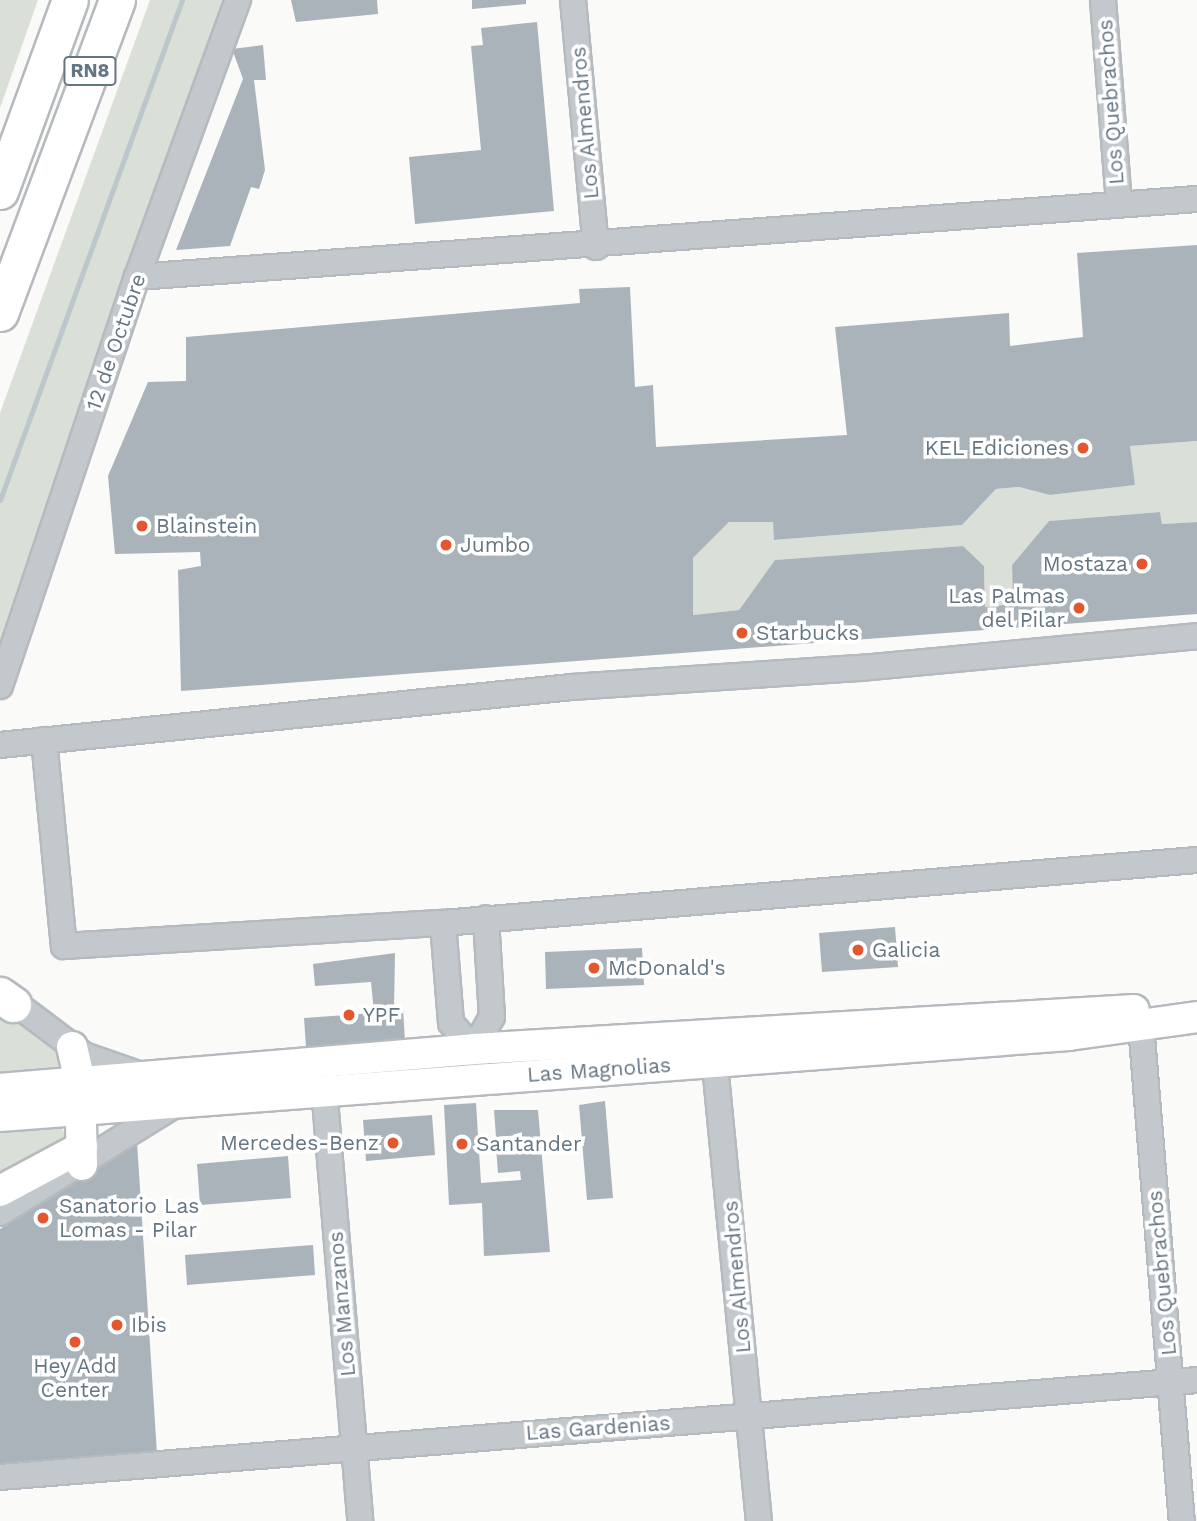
<!DOCTYPE html>
<style>
body{margin:0}
#map{position:relative;width:1197px;height:1521px;overflow:hidden;background:#fafaf8;font-family:"Work Sans",sans-serif}
div>[style]{position:absolute}
.green>*{inset:0;background:#dadfd7}
.stream>*{height:5px;margin:-2.5px;padding:0 2.5px;transform-origin:2.5px;border-radius:2.5px;background:#bbc7cb}
.building>*{inset:0;background:#aab3b9}
.roads{filter:drop-shadow(2px 0 #b5babe) drop-shadow(-2px 0 #b5babe) drop-shadow(0 2px #b5babe) drop-shadow(0 -2px #b5babe)}
.minor>*{height:24px;margin:-12px;padding:0 12px;transform-origin:12px;border-radius:12px;background:#c3c8cc}
.major>*{height:30px;margin:-15px;padding:0 15px;transform-origin:15px;border-radius:15px;background:#fff}
.highway>*{height:35px;margin:-17.5px;padding:0 17.5px;transform-origin:17.5px;border-radius:17.5px;background:#fff}
.dots>*{width:19px;height:19px;translate:-50% -50%;box-sizing:border-box;border:4px solid #fff;border-radius:50%}
span{translate:-50% -50%;white-space:nowrap;text-align:center;line-height:1.15;-webkit-text-stroke:7px #fff;paint-order:stroke}
.shield-label span{padding:2px 5px;background:#fff;border:2px solid;border-radius:5px;-webkit-text-stroke-width:0}
.shield-label{font-size:19px;color:#657683;font-weight:700}
.street-label{font-size:21px;color:#657683}
.poi-label{font-size:21px;color:#657683}
.right{translate:-100% -50%;text-align:right}
.left{translate:0 -50%;text-align:left}
</style>
<div id="map">
<div class="green">
<i style="clip-path:polygon(0 0,38px 0,0 108px)"></i>
<i style="clip-path:polygon(150px 0,228px 0,0 652px,0 413px)"></i>
<i style="clip-path:polygon(1197px 441px,1197px 522px,1162px 524px,1160px 512px,1049px 521px,1012px 565px,1013px 604px,985px 607px,984px 566px,963px 546px,775px 560px,739px 610px,693px 615px,693px 558px,729px 522px,773px 522px,775px 540px,962px 525px,996px 489px,1019px 487px,1050px 495px,1134px 485px,1130px 446px)"></i>
<i style="clip-path:polygon(0 1006px,56px 1052px,59px 1070px,0 1075px)"></i>
<i style="clip-path:polygon(61px 1127px,71px 1142px,0 1179px,0 1133px)"></i>
</div>
<div class="stream">
<i style="left:0;top:500px;width:532px;rotate:-70deg"></i>
</div>
<div class="building">
<i style="clip-path:polygon(291px 0,377px 0,378px 14px,296px 22px)"></i>
<i style="clip-path:polygon(472px 0,526px 0,526px 4px,472px 9px)"></i>
<i style="clip-path:polygon(537px 22px,554px 211px,415px 224px,409px 157px,481px 150px,471px 46px,483px 45px,481px 28px)"></i>
<i style="clip-path:polygon(263px 45px,266px 80px,254px 80px,265px 170px,259px 189px,251px 187px,230px 246px,176px 250px,243px 79px,232px 49px)"></i>
<i style="clip-path:polygon(1197px 245px,1197px 441px,1130px 446px,1135px 485px,1050px 495px,1019px 487px,996px 489px,962px 525px,774px 540px,773px 522px,729px 522px,693px 558px,693px 615px,739px 610px,775px 560px,963px 546px,984px 566px,985px 607px,1013px 604px,1012px 565px,1049px 521px,1160px 512px,1162px 524px,1197px 522px,1197px 614px,181px 691px,178px 570px,201px 566px,200px 552px,115px 554px,108px 476px,148px 382px,186px 381px,186px 337px,580px 303px,579px 289px,630px 287px,635px 387px,653px 385px,656px 447px,847px 435px,835px 327px,1009px 313px,1010px 346px,1083px 337px,1077px 253px)"></i>
<i style="clip-path:polygon(895px 927px,898px 967px,822px 972px,819px 933px)"></i>
<i style="clip-path:polygon(642px 948px,644px 985px,546px 989px,545px 952px)"></i>
<i style="clip-path:polygon(395px 953px,394px 1009px,403px 1009px,405px 1041px,306px 1047px,304px 1018px,374px 1013px,371px 982px,315px 986px,313px 964px)"></i>
<i style="clip-path:polygon(605px 1101px,613px 1198px,587px 1200px,579px 1105px)"></i>
<i style="clip-path:polygon(476px 1103px,481px 1183px,521px 1180px,520px 1171px,498px 1173px,496px 1147px,518px 1145px,518px 1135px,496px 1137px,494px 1110px,538px 1110px,550px 1252px,484px 1256px,482px 1203px,449px 1205px,444px 1105px)"></i>
<i style="clip-path:polygon(432px 1115px,435px 1155px,366px 1161px,363px 1120px)"></i>
<i style="clip-path:polygon(137px 1142px,157px 1454px,0 1468px,0 1229px)"></i>
<i style="clip-path:polygon(288px 1156px,291px 1198px,200px 1205px,197px 1164px)"></i>
<i style="clip-path:polygon(313px 1245px,315px 1275px,187px 1285px,185px 1255px)"></i>
</div>
<div class="roads">
<div class="minor">
<i style="left:573px;top:0;width:248px;rotate:84.7deg"></i>
<i style="left:1103px;top:0;width:205px;rotate:85.5deg"></i>
<i style="left:137px;top:277px;width:1063px;rotate:-4.21deg"></i>
<i style="left:0;top:686px;width:431px;rotate:-71.5deg"></i>
<i style="left:137px;top:277px;width:295px;rotate:-70deg"></i>
<i style="left:44px;top:740px;width:207px;rotate:84.5deg"></i>
<i style="left:64px;top:946px;width:380px;rotate:-3.5deg"></i>
<i style="left:443px;top:923px;width:757px;rotate:-4.78deg"></i>
<i style="left:0;top:745px;width:575px;rotate:-5.79deg"></i>
<i style="left:572px;top:687px;width:290px;rotate:-3.8deg"></i>
<i style="left:861px;top:668px;width:338px;rotate:-5.4deg"></i>
<i style="left:443px;top:923px;width:100px;rotate:85.4deg"></i>
<i style="left:451px;top:1023px;width:35px;rotate:49deg"></i>
<i style="left:474px;top:1049px;width:30px;rotate:82deg"></i>
<i style="left:3px;top:994px;width:101px;rotate:37deg"></i>
<i style="left:84px;top:1055px;width:54px;rotate:19.4deg"></i>
<i style="left:1141px;top:1025px;width:498px;rotate:85.3deg"></i>
<i style="left:713px;top:1044px;width:479px;rotate:84.5deg"></i>
<i style="left:474px;top:1049px;width:37px;rotate:-61deg"></i>
<i style="left:492px;top:1017px;width:99px;rotate:-93.5deg"></i>
<i style="left:324px;top:1088px;width:434px;rotate:85.2deg"></i>
<i style="left:0;top:1213px;width:211px;rotate:-31.7deg"></i>
<i style="left:0;top:1477px;width:1201px;rotate:-4.63deg"></i>
</div>
<div class="major">
<i style="left:72px;top:1047px;width:36px;rotate:77deg"></i>
<i style="left:80px;top:1082px;width:83px;rotate:88.6deg"></i>
<i style="left:0;top:1089px;width:476px;rotate:-4.8deg"></i>
<i style="left:474px;top:1049px;width:661px;rotate:-3.38deg"></i>
<i style="left:0;top:1116px;width:1072px;rotate:-4.33deg"></i>
<i style="left:1069px;top:1035px;width:129px;rotate:-8deg"></i>
<i style="left:0;top:1191px;width:93px;rotate:-28.2deg"></i>
</div>
<div class="highway">
<i style="left:0;top:191px;width:203px;rotate:-69.9deg"></i>
<i style="left:0;top:313px;width:334px;rotate:-69.5deg"></i>
<i style="left:0;top:995px;width:16px;rotate:35deg"></i>
</div>
</div>
<div class="dots">
<i style="left:1083px;top:448px;background:#e4572e"></i>
<i style="left:142px;top:526px;background:#e4572e"></i>
<i style="left:446px;top:545px;background:#e4572e"></i>
<i style="left:1142px;top:564px;background:#e4572e"></i>
<i style="left:1079px;top:608px;background:#e4572e"></i>
<i style="left:742px;top:633px;background:#e4572e"></i>
<i style="left:858px;top:950px;background:#e4572e"></i>
<i style="left:594px;top:968px;background:#e4572e"></i>
<i style="left:349px;top:1015px;background:#e4572e"></i>
<i style="left:393px;top:1143px;background:#e4572e"></i>
<i style="left:462px;top:1144px;background:#e4572e"></i>
<i style="left:43px;top:1218px;background:#e4572e"></i>
<i style="left:117px;top:1325px;background:#e4572e"></i>
<i style="left:75px;top:1342px;background:#e4572e"></i>
</div>
<div class="shield-label">
<span style="left:90px;top:71px">RN8</span>
</div>
<div class="street-label">
<span style="left:1111px;top:102px;rotate:-94deg">Los Quebrachos</span>
<span style="left:585px;top:123px;rotate:-95deg">Los Almendros</span>
<span style="left:116px;top:342px;rotate:-71deg">12 de Octubre</span>
<span style="left:599px;top:1070px;rotate:-4deg">Las Magnolias</span>
<span style="left:1162px;top:1273px;rotate:-95deg">Los Quebrachos</span>
<span style="left:737px;top:1277px;rotate:-95deg">Los Almendros</span>
<span style="left:342px;top:1304px;rotate:-95deg">Los Manzanos</span>
<span style="left:598px;top:1428px;rotate:-4deg">Las Gardenias</span>
</div>
<div class="poi-label">
<span class="right" style="left:1069px;top:448px">KEL Ediciones</span>
<span class="left" style="left:156px;top:526px">Blainstein</span>
<span class="left" style="left:460px;top:545px">Jumbo</span>
<span class="right" style="left:1128px;top:564px">Mostaza</span>
<span class="right" style="left:1065px;top:608px">Las Palmas<br>del Pilar</span>
<span class="left" style="left:756px;top:633px">Starbucks</span>
<span class="left" style="left:872px;top:950px">Galicia</span>
<span class="left" style="left:608px;top:968px">McDonald's</span>
<span class="left" style="left:363px;top:1015px">YPF</span>
<span class="right" style="left:379px;top:1143px">Mercedes-Benz</span>
<span class="left" style="left:476px;top:1144px">Santander</span>
<span class="left" style="left:59px;top:1218px">Sanatorio Las<br>Lomas - Pilar</span>
<span class="left" style="left:131px;top:1325px">Ibis</span>
<span style="left:75px;top:1378px">Hey Add<br>Center</span>
</div>
</div>
